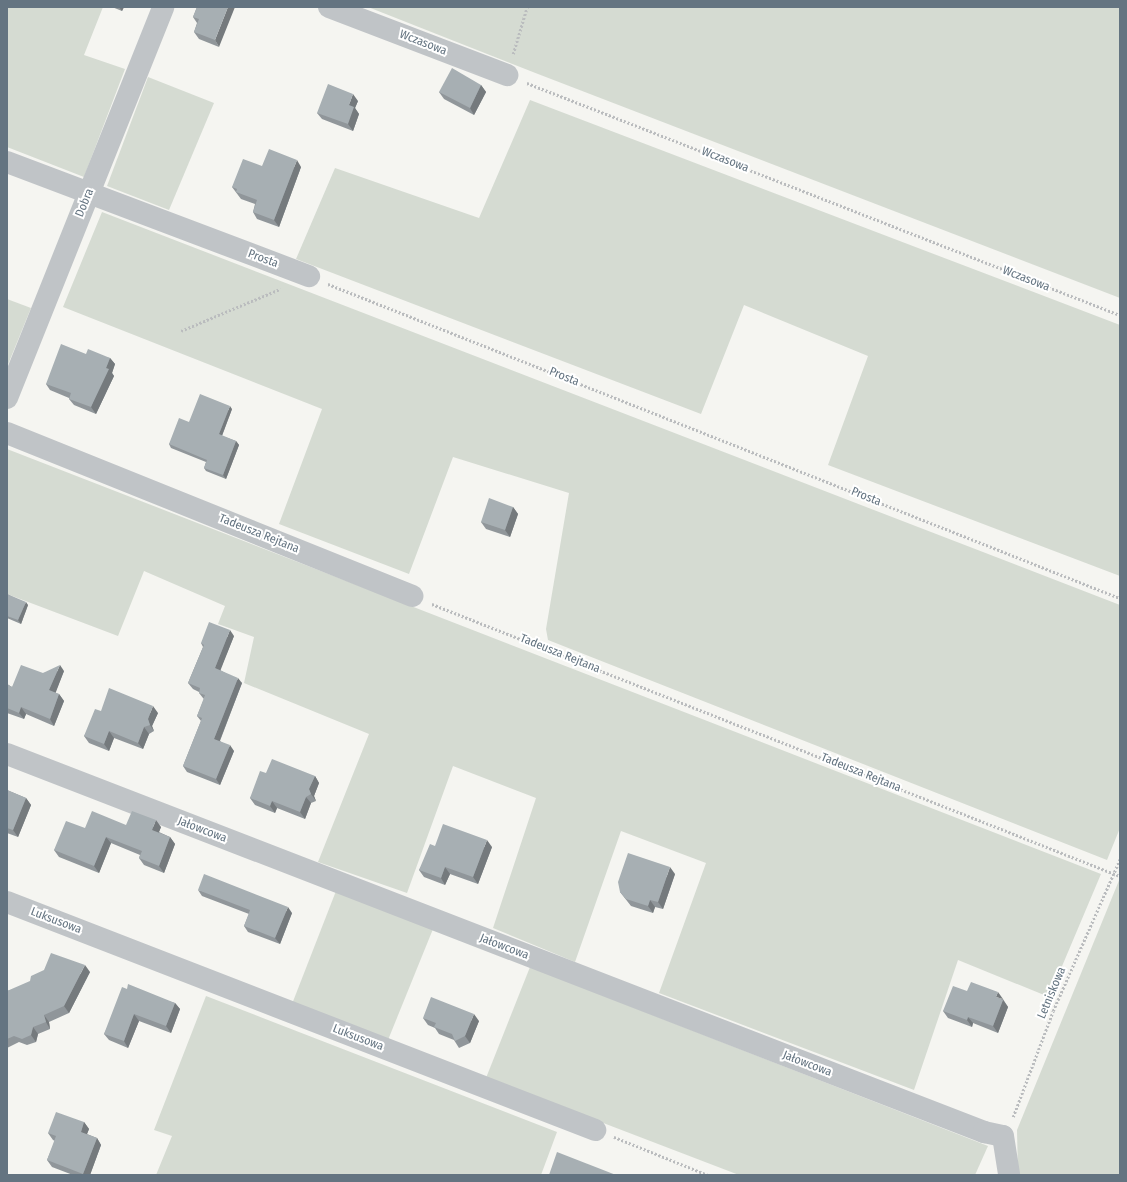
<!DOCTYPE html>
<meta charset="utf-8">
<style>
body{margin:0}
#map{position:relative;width:1127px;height:1182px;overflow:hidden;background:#f5f5f1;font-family:"Fira Sans Condensed",sans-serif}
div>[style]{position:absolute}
.green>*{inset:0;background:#d5dbd2}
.path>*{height:2.5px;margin-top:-1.25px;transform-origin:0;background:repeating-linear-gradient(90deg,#babcbe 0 2px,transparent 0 4px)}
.minor>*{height:22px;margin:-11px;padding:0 11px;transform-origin:11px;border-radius:11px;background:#c0c4c7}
.wall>*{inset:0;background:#90969a}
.shaded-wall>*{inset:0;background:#757a7d}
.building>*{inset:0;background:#a7afb3}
span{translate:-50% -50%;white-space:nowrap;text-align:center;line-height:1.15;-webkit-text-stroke:4px #fff;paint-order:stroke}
.street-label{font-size:12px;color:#647481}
.frame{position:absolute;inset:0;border:8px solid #647481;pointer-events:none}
</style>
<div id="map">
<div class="green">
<i style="clip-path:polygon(7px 7px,103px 7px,84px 55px,125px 69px,84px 177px,7px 147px)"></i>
<i style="clip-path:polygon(368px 7px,1120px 7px,1120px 298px,538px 74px)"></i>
<i style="clip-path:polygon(148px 77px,214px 103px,169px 210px,107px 186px)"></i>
<i style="clip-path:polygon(530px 100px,1120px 325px,1120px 576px,828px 465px,868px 356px,744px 305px,701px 414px,296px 259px,335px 168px,479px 218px)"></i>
<i style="clip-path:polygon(102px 212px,1120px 605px,1120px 828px,1107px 860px,548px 640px,546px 629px,569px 493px,453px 457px,409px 574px,279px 524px,322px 409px,63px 307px)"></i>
<i style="clip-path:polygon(7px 299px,31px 308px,7px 367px)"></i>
<i style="clip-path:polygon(7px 449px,1101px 874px,1049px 997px,958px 960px,914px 1090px,659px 993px,706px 863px,621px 831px,575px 962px,493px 928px,536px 798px,453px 766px,407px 893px,318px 862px,369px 734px,244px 683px,254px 637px,218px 624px,225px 606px,144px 571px,118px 636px,7px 594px)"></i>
<i style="clip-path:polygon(1120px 878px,1120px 1175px,1018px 1175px,1017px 1130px)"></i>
<i style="clip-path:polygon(336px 891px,433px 929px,388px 1040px,292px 1004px)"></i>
<i style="clip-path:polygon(530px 967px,988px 1146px,975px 1175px,739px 1175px,486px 1078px)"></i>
<i style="clip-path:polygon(206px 996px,557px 1132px,541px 1175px,156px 1175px,172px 1136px,154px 1130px)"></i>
</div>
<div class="path">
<i style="left:513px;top:54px;width:49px;rotate:-73.4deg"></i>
<i style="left:527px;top:83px;width:637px;rotate:21.37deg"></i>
<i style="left:328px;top:284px;width:852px;rotate:21.63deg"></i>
<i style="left:181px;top:331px;width:108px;rotate:-23deg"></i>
<i style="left:432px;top:604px;width:740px;rotate:21.57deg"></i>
<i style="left:1013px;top:1117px;width:113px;rotate:-69.3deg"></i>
<i style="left:1053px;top:1011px;width:166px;rotate:-66.2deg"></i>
<i style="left:614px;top:1137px;width:101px;rotate:22deg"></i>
</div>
<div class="minor">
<i style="left:329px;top:7px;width:191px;rotate:20.9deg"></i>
<i style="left:7px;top:162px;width:323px;rotate:20.7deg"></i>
<i style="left:7px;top:398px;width:421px;rotate:-68.2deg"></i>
<i style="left:7px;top:433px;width:437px;rotate:21.9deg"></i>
<i style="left:7px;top:754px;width:1048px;rotate:21.15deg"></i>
<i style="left:984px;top:1132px;width:19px;rotate:12deg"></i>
<i style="left:1003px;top:1136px;width:39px;rotate:81deg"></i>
<i style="left:7px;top:902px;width:631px;rotate:21.19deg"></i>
</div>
<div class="wall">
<i style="clip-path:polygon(112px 7px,124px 7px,122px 11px)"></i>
<i style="clip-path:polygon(197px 7px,219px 47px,199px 39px,194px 32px,197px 23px,193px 17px)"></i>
<i style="clip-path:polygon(481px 85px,486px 92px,474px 115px,444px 99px,439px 92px)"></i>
<i style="clip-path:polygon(358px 101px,355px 108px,359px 114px,353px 131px,322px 119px,317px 113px)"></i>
<i style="clip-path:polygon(262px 166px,301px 167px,279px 227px,257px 219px,253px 212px,255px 204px,241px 199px,232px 187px)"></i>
<i style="clip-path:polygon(86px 354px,110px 358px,115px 364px,112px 373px,114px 376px,96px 414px,74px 405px,69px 399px,69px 398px,50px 390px,46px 384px)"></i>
<i style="clip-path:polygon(232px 409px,222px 436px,236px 441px,239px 445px,226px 479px,206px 471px,204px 468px,206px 462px,171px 448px,169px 444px,189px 422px)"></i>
<i style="clip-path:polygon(513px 507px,518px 514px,510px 537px,486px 529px,481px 522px)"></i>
<i style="clip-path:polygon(7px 594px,28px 605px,21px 624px,7px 618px)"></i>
<i style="clip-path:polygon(234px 636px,220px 670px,242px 683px,220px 741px,234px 751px,220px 785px,187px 772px,183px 766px,201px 721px,197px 716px,204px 699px,203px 698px,199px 693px,199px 692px,193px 689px,188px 683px,203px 647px,201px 643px)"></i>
<i style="clip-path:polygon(64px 671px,55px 693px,59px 694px,64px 701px,54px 726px,26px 714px,24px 719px,7px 713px,7px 684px,12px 687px,43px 673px)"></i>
<i style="clip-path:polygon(101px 711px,158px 713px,152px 726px,154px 731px,149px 734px,143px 749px,114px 738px,109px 751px,89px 743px,84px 736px)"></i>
<i style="clip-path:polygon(266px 773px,315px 776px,319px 783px,314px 796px,316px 801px,311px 803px,305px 819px,277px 808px,275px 813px,255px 805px,250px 798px)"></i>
<i style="clip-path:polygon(7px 790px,26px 798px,31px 805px,18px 837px,7px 833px)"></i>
<i style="clip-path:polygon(126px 825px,161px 827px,159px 832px,170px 837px,175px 844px,164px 873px,144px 865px,139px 858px,140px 855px,111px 843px,99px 873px,59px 857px,54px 850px,85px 828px)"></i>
<i style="clip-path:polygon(435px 846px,492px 847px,478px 884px,450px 874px,445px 885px,424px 877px,419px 870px)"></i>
<i style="clip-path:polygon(675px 874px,663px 909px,655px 907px,653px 913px,631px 906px,620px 892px)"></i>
<i style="clip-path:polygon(198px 890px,292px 913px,280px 944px,248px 932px,244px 926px,249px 914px,202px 896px)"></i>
<i style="clip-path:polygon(90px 972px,69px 1013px,49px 1022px,50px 1029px,38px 1034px,36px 1042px,27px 1045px,19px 1042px,7px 1048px,7px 991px)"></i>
<i style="clip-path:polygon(127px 989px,175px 1003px,180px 1009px,171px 1033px,139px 1021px,128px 1048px,109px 1040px,104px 1034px)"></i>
<i style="clip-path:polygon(967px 991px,1003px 999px,1008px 1007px,998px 1033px,973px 1023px,972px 1027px,948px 1018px,943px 1011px)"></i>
<i style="clip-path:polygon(423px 1018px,479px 1021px,470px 1043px,459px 1048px,454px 1040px,439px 1034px,435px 1028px,428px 1025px)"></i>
<i style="clip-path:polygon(84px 1122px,89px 1129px,87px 1134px,97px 1138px,101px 1145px,90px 1175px,73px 1175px,52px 1167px,47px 1160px,55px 1141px,53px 1140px,48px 1133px)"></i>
</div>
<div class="shaded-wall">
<i style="clip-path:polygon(119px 7px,124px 7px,122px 11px)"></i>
<i style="clip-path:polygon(228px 7px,235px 7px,219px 47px,215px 40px)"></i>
<i style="clip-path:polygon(481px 85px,486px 92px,474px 115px,470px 108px)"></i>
<i style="clip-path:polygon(353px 94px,358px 101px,355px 108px,359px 114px,353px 131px,348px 124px,349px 105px)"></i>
<i style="clip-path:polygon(297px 160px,301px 167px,279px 227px,274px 220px)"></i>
<i style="clip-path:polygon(110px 358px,115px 364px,112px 373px,114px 376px,96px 414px,91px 407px)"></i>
<i style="clip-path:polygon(230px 406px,232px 409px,221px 438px,219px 434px)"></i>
<i style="clip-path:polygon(236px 441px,239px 445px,226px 479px,223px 475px)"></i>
<i style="clip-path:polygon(513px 507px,518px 514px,510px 537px,505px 530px)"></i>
<i style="clip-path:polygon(26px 602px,28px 605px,21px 624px,18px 620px)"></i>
<i style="clip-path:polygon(230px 630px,234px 636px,219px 674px,215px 668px)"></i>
<i style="clip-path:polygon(60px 665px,64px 671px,54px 697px,49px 690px)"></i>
<i style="clip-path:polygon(238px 678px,242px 683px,218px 745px,214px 739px)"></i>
<i style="clip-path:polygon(59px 694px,64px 701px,54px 726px,50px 719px)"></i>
<i style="clip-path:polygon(153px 706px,158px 713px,152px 726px,154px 731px,150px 725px,148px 719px)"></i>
<i style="clip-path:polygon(21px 707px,26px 714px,24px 719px,19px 713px)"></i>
<i style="clip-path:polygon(144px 727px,149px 734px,143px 749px,138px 743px)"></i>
<i style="clip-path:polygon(109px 731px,114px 738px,109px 751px,104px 744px)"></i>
<i style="clip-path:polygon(230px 745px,234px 751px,220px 785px,216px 779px)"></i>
<i style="clip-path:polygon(315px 776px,319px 783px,314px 796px,316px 801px,311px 794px,309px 789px)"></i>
<i style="clip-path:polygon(306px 797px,311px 803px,305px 819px,300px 812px)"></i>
<i style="clip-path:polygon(26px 798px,31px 805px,18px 837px,13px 830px)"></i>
<i style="clip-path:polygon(272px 801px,277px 808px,275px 813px,270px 806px)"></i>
<i style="clip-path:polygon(156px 820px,161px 827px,157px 837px,152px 830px)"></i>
<i style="clip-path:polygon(106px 837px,111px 843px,99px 873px,94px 866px)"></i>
<i style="clip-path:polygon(170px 837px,175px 844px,164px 873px,159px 866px)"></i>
<i style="clip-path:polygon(487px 840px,492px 847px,478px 884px,473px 877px)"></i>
<i style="clip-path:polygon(445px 867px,450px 874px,445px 885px,441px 878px)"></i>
<i style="clip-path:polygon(670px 867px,675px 874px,663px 909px,658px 902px)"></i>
<i style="clip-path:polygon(650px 900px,655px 907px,653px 913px,648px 906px)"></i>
<i style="clip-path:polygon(288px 907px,292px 913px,280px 944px,275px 938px)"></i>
<i style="clip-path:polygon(85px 965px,90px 972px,69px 1013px,64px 1006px)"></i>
<i style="clip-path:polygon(998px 992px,1003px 999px,996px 997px)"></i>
<i style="clip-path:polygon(1003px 1000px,1008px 1007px,998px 1033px,993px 1026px)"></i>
<i style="clip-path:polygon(175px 1003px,180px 1009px,171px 1033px,166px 1026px)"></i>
<i style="clip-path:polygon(134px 1014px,139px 1021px,128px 1048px,124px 1041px)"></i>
<i style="clip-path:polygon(474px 1014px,479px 1021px,470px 1043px,465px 1036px)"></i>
<i style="clip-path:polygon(44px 1015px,49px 1022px,50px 1029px,46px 1022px)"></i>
<i style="clip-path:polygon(968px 1017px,973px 1023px,972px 1027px,967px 1020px)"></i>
<i style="clip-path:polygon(33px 1027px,38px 1034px,36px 1042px,31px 1035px)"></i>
<i style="clip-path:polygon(84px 1122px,89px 1129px,85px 1139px,81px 1132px)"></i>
<i style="clip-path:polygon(97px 1138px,101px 1145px,90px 1175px,84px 1175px,83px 1174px)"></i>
</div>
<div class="building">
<i style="clip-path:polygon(197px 7px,228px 7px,215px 40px,194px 32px,199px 19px,193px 17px)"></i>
<i style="clip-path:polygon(452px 68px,481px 85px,470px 108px,439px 92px)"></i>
<i style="clip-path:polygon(328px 84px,353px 94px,349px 105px,354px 107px,348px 124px,317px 113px)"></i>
<i style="clip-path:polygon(269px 149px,297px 160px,274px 220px,253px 212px,257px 200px,236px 192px,237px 189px,232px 187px,243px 159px,262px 166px)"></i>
<i style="clip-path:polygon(61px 344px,86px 354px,88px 349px,110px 358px,106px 368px,109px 369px,91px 407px,69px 399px,71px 393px,46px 384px)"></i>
<i style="clip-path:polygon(200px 394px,230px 406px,219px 434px,236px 441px,223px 475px,204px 468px,207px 460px,169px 444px,179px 418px,189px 422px)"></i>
<i style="clip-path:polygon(489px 498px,513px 507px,505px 530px,481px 522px)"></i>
<i style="clip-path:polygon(7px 594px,26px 602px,18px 620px,7px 616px)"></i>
<i style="clip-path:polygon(209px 622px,230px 630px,215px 668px,238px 678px,214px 739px,230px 745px,216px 779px,183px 766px,202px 718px,197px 716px,205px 695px,199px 693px,200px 688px,188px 683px,204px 645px,201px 643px)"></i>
<i style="clip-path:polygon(21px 665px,43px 673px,60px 665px,49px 690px,59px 694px,50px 719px,21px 707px,19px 713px,7px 708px,7px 684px,12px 687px)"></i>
<i style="clip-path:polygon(109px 688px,153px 706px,148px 719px,150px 725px,144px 727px,138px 743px,109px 731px,104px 744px,84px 736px,95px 709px,101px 711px)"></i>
<i style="clip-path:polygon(272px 759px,315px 776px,309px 789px,311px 794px,306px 797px,300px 812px,272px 801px,270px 806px,250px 798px,260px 771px,266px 773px)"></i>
<i style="clip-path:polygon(7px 790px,26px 798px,13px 830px,7px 828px)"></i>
<i style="clip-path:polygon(92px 811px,126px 825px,132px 811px,156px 820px,152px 830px,170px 837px,159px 866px,139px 858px,142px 851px,106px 837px,94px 866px,54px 850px,66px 821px,85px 828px)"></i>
<i style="clip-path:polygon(443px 824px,487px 840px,473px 877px,445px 867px,441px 878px,419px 870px,430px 844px,435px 846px)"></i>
<i style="clip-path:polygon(628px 853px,670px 867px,658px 902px,650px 900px,648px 906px,626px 899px,620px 892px,618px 882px)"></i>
<i style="clip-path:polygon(204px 874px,288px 907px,275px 938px,244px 926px,250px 910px,198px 890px)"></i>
<i style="clip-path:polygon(51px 953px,85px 965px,64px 1006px,44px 1015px,46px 1022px,33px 1027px,31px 1035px,22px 1039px,14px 1036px,7px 1039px,7px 991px,30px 981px,31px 976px,44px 970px)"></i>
<i style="clip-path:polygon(971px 982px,998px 992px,996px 997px,1003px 1000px,993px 1026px,968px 1017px,967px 1020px,943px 1011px,953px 986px,967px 991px)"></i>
<i style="clip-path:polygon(128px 984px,175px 1003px,166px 1026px,134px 1014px,124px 1041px,104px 1034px,122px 987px,127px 989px)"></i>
<i style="clip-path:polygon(431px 997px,474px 1014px,465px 1036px,455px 1041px,452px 1034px,434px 1027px,436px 1023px,423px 1018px)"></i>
<i style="clip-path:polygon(56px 1112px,84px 1122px,81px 1132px,97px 1138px,83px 1174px,47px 1160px,56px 1136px,48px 1133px)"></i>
<i style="clip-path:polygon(557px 1152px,616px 1175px,549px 1175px)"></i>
</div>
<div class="street-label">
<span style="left:423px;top:43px;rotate:21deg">Wczasowa</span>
<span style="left:725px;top:160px;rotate:21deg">Wczasowa</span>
<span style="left:85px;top:203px;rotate:-68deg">Dobra</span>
<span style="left:263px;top:259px;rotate:20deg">Prosta</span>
<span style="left:1026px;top:279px;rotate:21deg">Wczasowa</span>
<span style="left:564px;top:377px;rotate:22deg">Prosta</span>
<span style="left:866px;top:497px;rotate:22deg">Prosta</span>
<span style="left:259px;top:534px;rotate:22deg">Tadeusza Rejtana</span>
<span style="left:560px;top:654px;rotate:22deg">Tadeusza Rejtana</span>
<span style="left:861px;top:773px;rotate:22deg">Tadeusza Rejtana</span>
<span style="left:202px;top:830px;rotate:21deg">Jałowcowa</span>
<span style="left:56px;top:921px;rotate:21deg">Luksusowa</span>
<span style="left:504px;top:947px;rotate:21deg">Jałowcowa</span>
<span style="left:1052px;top:993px;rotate:-67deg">Letniskowa</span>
<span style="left:358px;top:1038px;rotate:21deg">Luksusowa</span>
<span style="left:807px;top:1064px;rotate:21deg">Jałowcowa</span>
</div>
<div class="frame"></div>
</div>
